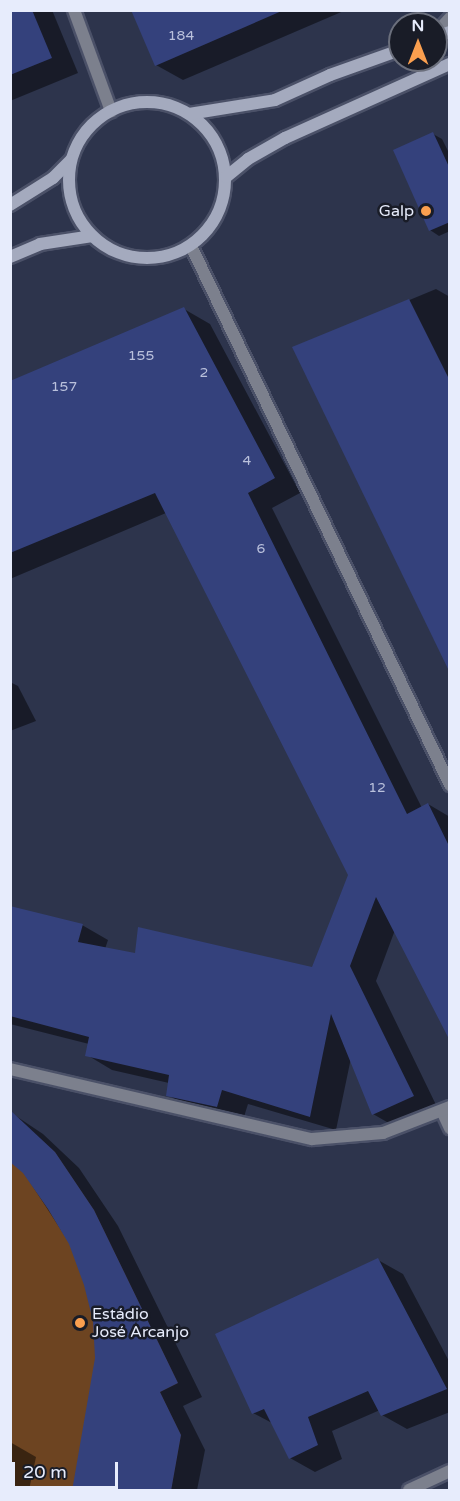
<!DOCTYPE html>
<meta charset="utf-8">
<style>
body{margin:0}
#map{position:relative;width:460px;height:1501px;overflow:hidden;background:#2d344c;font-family:"Varela Round",sans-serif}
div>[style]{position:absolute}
.green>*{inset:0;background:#6d4421}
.shadow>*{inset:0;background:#0007}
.building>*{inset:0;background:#34417c}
.roads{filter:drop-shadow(2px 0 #4b5168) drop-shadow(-2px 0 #4b5168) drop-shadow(0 2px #4b5168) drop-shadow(0 -2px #4b5168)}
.service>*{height:12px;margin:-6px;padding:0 6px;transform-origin:6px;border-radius:6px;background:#7c808d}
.minor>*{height:12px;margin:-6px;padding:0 6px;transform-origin:6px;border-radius:6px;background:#7c808d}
.tertiary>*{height:12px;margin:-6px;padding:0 6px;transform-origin:6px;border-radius:6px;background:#7c808d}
.secondary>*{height:12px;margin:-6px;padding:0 6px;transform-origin:6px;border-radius:6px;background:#a4aabe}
.secondary>.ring{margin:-6px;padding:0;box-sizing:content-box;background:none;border:12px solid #a4aabe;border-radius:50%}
.dots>*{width:16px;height:16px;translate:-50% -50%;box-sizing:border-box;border:3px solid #191c27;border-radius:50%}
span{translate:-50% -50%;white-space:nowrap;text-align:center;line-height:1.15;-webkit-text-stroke:5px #191c27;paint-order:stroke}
.number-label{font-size:14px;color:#bac1dc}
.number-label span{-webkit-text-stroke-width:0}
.poi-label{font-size:16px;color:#e7ecfc}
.right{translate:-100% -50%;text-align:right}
.left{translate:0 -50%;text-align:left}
.frame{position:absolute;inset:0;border:12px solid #e7ecfc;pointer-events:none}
.north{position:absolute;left:388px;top:12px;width:60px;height:60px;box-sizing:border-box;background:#191c27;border:2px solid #6b6f7c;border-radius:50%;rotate:0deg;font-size:16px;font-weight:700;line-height:24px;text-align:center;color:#e7ecfc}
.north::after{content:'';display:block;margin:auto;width:21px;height:27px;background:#fa9f4f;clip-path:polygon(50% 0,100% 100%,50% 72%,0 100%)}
.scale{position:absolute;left:12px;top:1462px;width:106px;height:27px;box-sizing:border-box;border:3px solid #e7ecfc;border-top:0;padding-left:8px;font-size:18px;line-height:21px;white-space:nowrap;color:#e7ecfc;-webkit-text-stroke:4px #191c27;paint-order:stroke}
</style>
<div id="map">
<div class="green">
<i style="clip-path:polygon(10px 1113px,55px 1152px,94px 1210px,178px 1383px,160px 1392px,181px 1435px,171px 1490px,11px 1490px)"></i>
</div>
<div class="shadow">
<i style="clip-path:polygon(10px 10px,52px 10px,78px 73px,10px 101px)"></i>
<i style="clip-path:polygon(133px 10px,346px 10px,183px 80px,156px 65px)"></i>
<i style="clip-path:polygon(433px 134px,442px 139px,450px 155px,450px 231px,439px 236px,430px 230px)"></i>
<i style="clip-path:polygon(436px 289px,450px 297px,450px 668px,294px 348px)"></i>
<i style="clip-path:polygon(184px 309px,210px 324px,300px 493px,272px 508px,422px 808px,428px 804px,450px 817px,450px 1038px,395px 930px,376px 981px,439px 1111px,399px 1129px,373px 1114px,351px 1058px,336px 1130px,248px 1104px,243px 1120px,194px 1110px,168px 1095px,169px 1083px,112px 1070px,87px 1055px,89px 1044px,10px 1024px,10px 908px,82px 925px,108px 940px,105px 949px,136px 955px,313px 969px,350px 875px,166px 513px,10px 579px,10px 382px)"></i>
<i style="clip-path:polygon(10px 682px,18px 686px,36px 721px,10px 731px)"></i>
<i style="clip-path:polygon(10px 1112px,43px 1134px,79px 1168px,118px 1226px,202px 1397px,183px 1406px,205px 1450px,197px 1490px,73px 1490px,96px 1358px,95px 1321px,86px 1284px,70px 1244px,24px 1173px)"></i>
<i style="clip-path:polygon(378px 1260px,403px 1274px,450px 1363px,450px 1412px,407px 1429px,382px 1415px,380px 1410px,332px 1431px,342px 1459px,315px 1472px,290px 1458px,272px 1423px,253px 1413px)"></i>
<i style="clip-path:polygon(10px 1442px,36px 1457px,29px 1490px,10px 1490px)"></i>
</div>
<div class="building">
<i style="clip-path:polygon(10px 10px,32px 10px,52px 58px,10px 75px)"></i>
<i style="clip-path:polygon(131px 10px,284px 10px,155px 66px)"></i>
<i style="clip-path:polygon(433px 132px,450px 169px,450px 222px,429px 231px,393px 150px)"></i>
<i style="clip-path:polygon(409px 299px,450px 381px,450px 673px,292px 347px)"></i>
<i style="clip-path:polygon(184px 307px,275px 478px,248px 493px,407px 814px,428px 803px,450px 848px,450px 1041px,376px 897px,350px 966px,414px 1096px,372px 1115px,331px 1014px,310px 1117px,222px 1090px,217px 1107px,166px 1096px,169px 1075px,85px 1056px,89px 1037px,10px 1016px,10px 906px,83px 924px,78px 942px,135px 953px,138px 927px,312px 967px,348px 875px,155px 493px,10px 553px,10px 381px)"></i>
<i style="clip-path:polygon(10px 1110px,55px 1152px,94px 1210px,178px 1383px,160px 1392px,181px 1435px,171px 1491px,72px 1491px,95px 1358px,93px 1321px,84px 1285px,69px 1244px,48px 1209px,23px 1173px,10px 1162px)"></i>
<i style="clip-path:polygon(378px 1258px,447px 1389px,381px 1416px,368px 1391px,308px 1417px,318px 1445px,289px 1459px,264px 1409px,252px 1414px,215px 1334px)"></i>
</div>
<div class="roads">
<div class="service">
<i style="left:442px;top:1111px;width:19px;rotate:65deg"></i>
</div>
<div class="minor">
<i style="left:10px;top:1069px;width:310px;rotate:13.1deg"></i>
<i style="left:312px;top:1139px;width:71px;rotate:-4.8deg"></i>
<i style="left:383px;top:1133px;width:72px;rotate:-21.2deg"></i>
</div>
<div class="tertiary">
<i style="left:74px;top:10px;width:108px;rotate:69.9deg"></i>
<i style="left:436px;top:33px;width:21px;rotate:-47deg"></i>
<i style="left:191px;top:246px;width:598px;rotate:64.33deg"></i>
<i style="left:409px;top:1490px;width:45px;rotate:-24.9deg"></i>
</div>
<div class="secondary">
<i style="left:436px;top:37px;width:15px;rotate:-20deg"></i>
<i class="ring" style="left:69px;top:102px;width:144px;height:144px"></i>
<i style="left:189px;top:114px;width:87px;rotate:-9.2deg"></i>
<i style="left:275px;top:100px;width:60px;rotate:-24.4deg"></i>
<i style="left:330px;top:75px;width:74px;rotate:-19.7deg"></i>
<i style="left:226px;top:177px;width:28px;rotate:-39deg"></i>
<i style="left:248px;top:159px;width:43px;rotate:-29.6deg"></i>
<i style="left:285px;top:138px;width:181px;rotate:-24.2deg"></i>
<i style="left:10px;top:205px;width:51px;rotate:-32.1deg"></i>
<i style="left:53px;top:178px;width:25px;rotate:-45deg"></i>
<i style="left:10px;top:257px;width:33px;rotate:-23deg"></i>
<i style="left:40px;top:244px;width:53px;rotate:-8.7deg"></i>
</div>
</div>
<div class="dots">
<i style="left:426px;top:211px;background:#fa9f4f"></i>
<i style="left:80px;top:1323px;background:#fa9f4f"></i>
</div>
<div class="number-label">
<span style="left:181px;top:36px">184</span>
<span style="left:141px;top:356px">155</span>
<span style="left:204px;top:373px">2</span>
<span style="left:64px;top:387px">157</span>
<span style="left:247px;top:461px">4</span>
<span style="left:261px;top:549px">6</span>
<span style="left:377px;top:788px">12</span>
</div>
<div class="poi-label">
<span class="right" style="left:414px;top:211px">Galp</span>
<span class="left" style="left:92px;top:1323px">Estádio<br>José Arcanjo</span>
</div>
<div class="frame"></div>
<div class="north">N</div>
<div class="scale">20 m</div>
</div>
